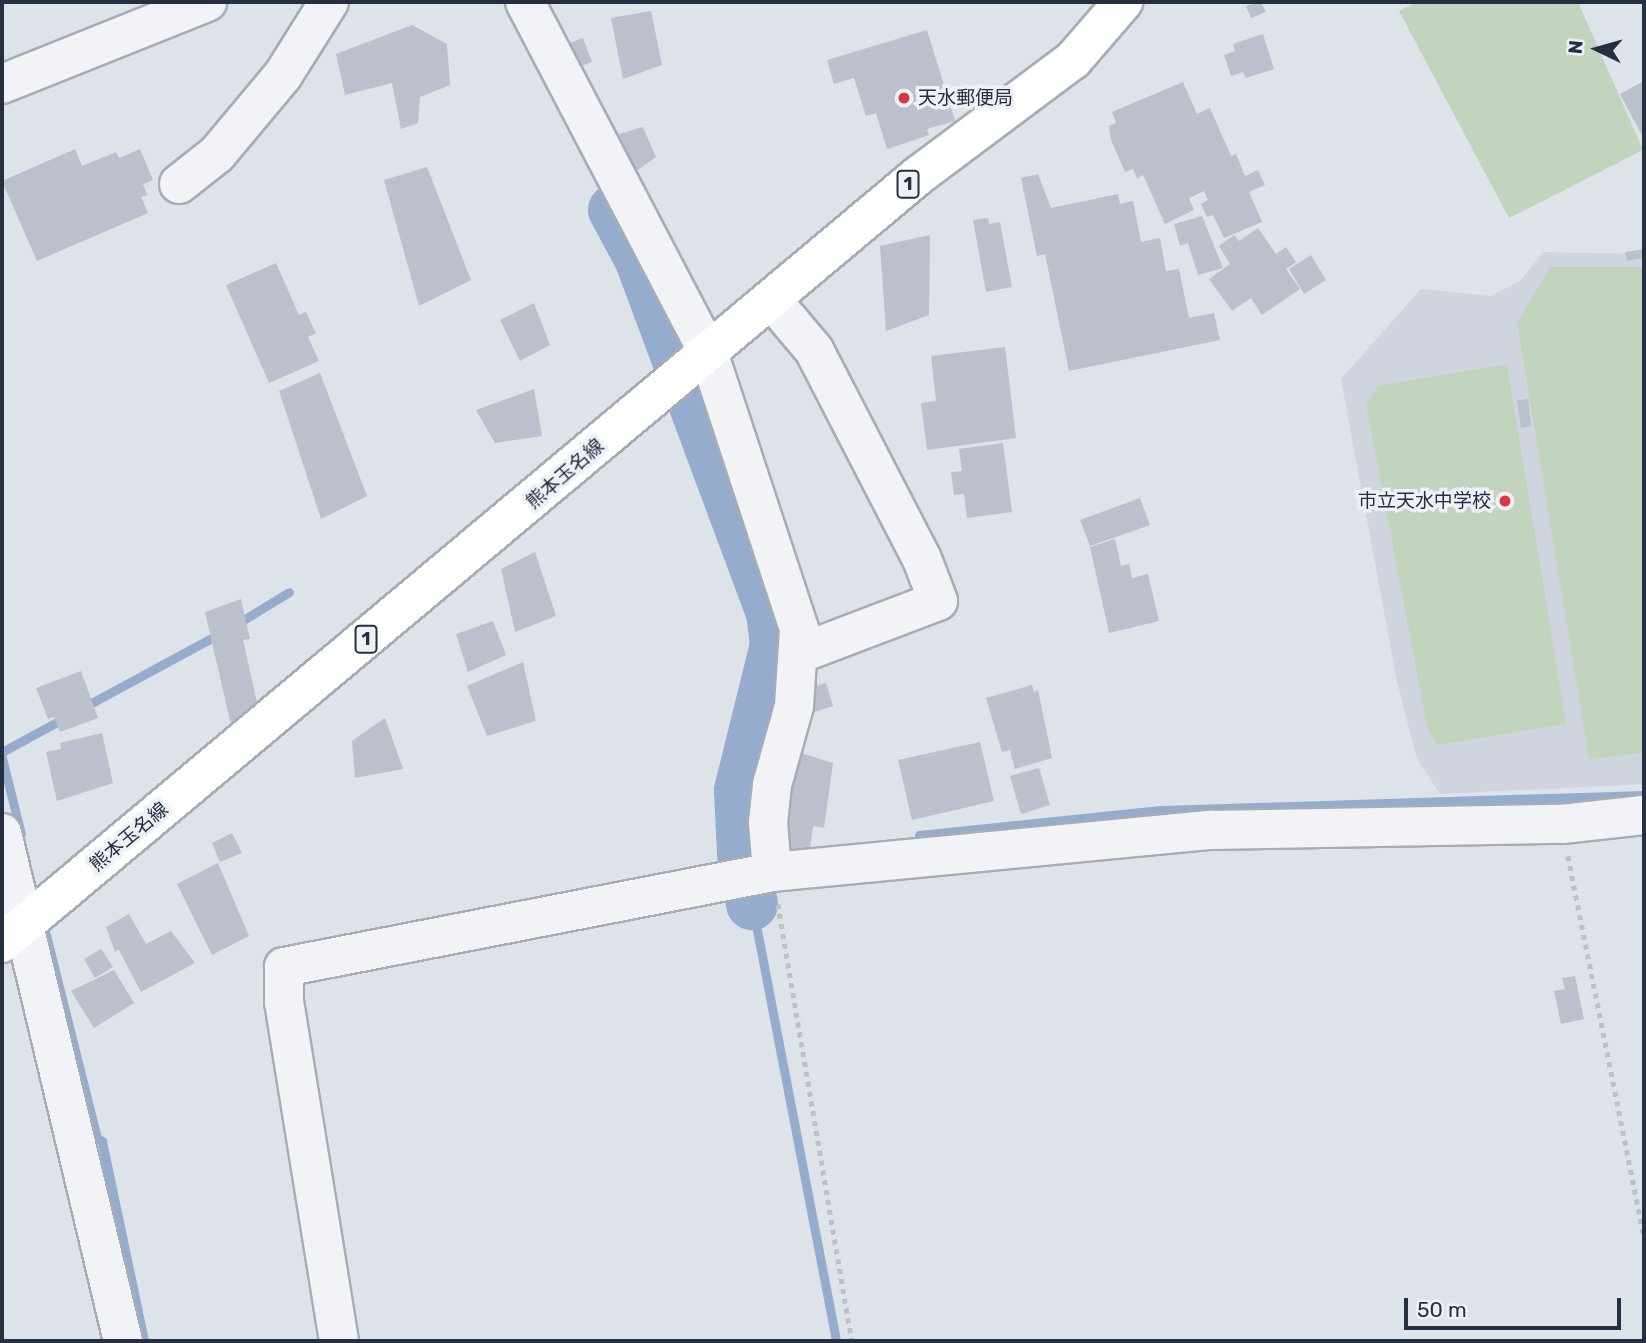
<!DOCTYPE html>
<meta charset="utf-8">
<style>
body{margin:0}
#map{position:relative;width:1646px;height:1343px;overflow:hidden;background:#dee2e9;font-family:Rubik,"Noto Sans JP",sans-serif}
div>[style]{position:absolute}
.built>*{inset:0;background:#d0d4de}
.green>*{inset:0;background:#c2d4be}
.stream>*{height:9px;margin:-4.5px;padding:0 4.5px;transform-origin:4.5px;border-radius:4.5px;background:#96accd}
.river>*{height:52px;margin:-26px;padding:0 26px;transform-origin:26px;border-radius:26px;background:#96accd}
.building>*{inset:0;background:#bbc0cc}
.path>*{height:4.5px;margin-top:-2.25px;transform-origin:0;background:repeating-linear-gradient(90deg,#bcc0c8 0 5px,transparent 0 10px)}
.roads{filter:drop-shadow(2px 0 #a7acb7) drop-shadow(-2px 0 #a7acb7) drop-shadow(0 2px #a7acb7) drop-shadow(0 -2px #a7acb7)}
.minor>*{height:38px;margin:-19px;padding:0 19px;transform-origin:19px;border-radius:19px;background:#f1f3f7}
.major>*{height:38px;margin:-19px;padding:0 19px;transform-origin:19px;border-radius:19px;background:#fff}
.dots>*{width:19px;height:19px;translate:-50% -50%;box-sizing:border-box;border:4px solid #eef1f6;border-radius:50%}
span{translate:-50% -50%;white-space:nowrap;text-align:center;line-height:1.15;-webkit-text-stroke:7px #eef1f6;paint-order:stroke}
.shield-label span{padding:2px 5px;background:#eef1f6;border:2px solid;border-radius:5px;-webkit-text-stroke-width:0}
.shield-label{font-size:18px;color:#262e41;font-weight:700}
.poi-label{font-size:19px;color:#262e41}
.left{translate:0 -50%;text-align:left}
.right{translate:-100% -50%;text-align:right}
.street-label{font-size:19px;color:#262e41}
.frame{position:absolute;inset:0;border:4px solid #262e41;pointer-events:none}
.north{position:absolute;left:1562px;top:14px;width:70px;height:70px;-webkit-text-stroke:5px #eef1f6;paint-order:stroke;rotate:275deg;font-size:19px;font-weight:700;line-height:28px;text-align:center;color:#262e41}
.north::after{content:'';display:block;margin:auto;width:24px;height:32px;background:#262e41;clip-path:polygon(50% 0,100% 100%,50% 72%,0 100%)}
.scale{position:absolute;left:1404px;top:1298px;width:217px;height:32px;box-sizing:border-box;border:4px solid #262e41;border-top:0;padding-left:9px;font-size:21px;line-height:24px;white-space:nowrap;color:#262e41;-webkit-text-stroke:5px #eef1f6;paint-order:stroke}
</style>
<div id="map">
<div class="built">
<i style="clip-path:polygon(1543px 252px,1644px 254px,1644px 784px,1440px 794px,1417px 759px,1397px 682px,1341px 379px,1421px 289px,1491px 296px,1521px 280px)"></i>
</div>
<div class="green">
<i style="clip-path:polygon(1417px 2px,1578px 2px,1643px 150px,1509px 218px,1399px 11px)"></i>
<i style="clip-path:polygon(1550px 267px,1644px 267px,1644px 753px,1589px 759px,1517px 323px)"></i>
<i style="clip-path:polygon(1507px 364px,1566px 724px,1437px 745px,1427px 726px,1366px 404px,1378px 386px)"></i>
</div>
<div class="stream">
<i style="left:235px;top:625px;width:63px;rotate:-31.4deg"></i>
<i style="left:84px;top:707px;width:153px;rotate:-28.4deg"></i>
<i style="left:2px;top:752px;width:73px;rotate:-28.7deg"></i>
<i style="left:2px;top:758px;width:78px;rotate:76deg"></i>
<i style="left:919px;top:835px;width:245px;rotate:-5.9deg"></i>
<i style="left:1163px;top:810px;width:481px;rotate:-1.8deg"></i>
<i style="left:752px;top:904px;width:445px;rotate:79.1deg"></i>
<i style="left:43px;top:923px;width:222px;rotate:75.9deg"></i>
<i style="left:97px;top:1138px;width:6px;rotate:31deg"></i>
<i style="left:102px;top:1141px;width:204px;rotate:78.1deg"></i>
</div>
<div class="river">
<i style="left:614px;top:210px;width:55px;rotate:61.6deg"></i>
<i style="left:640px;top:258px;width:378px;rotate:69.6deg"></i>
<i style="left:772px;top:612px;width:33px;rotate:83deg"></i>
<i style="left:776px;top:645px;width:150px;rotate:103.9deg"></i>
<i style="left:740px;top:791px;width:62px;rotate:87.2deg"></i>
<i style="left:743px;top:853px;width:52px;rotate:80deg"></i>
</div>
<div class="building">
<i style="clip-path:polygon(1261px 2px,1266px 12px,1251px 18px,1246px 6px)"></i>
<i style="clip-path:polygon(651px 11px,662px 65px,623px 79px,611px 18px)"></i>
<i style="clip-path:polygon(412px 25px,447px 44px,450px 85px,420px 97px,418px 123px,401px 129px,392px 83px,345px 95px,336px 54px)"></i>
<i style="clip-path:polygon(927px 30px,955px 121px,927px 129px,929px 135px,887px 149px,876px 113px,866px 116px,854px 78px,834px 84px,827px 60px)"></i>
<i style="clip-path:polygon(1263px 34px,1274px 69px,1246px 78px,1243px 72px,1231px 76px,1224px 55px,1235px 51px,1233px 44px)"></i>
<i style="clip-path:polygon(583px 38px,592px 62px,570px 70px,562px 46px)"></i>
<i style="clip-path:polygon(1644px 81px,1644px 139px,1620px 94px)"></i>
<i style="clip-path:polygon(1183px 82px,1197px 114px,1210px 108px,1231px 156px,1236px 154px,1245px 176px,1258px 170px,1265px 185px,1249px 192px,1262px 222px,1224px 238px,1213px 215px,1207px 217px,1201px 204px,1208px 200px,1204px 191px,1189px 198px,1194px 210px,1165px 224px,1143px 175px,1137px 178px,1133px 169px,1125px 172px,1111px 140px,1109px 126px,1116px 123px,1112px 112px)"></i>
<i style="clip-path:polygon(643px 127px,656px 157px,635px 172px,619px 134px)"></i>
<i style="clip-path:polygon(75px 149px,82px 166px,116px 152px,119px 158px,140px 149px,153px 180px,143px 184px,147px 195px,141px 197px,148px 213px,37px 261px,2px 181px)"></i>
<i style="clip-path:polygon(427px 167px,471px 280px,419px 306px,384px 180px)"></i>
<i style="clip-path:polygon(1038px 174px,1051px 208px,1118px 194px,1120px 204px,1133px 201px,1141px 242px,1160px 238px,1166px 271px,1179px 269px,1189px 318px,1214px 313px,1220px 340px,1069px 371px,1045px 254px,1037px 256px,1021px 178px)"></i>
<i style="clip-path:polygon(1202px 216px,1223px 268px,1198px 275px,1188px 243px,1180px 246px,1174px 224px)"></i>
<i style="clip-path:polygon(988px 218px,989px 224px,1000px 222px,1012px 287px,986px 292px,973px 220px)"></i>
<i style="clip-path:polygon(1258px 228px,1276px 254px,1286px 247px,1296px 262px,1286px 269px,1300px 289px,1262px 315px,1251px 298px,1232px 311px,1209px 279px,1230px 264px,1219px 246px,1234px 235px,1239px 241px)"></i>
<i style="clip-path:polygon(930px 235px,929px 315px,886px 331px,880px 246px)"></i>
<i style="clip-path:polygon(1644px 249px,1644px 258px,1627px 261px,1625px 252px)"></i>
<i style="clip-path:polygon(1311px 255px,1326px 280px,1304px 294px,1289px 269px)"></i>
<i style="clip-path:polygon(276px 263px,299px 315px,306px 312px,316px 333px,308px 337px,319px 361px,269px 383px,226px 285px)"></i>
<i style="clip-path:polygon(534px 303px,550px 345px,520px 361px,500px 320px)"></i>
<i style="clip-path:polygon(1005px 347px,1016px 438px,927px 450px,921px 403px,936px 401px,931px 356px)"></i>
<i style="clip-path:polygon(320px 373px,367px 496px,321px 519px,279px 391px)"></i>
<i style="clip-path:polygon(534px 389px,542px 436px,495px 443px,476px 410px)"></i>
<i style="clip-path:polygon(1528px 399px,1531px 426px,1521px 428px,1517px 400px)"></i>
<i style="clip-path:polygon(1003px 443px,1012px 512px,967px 518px,964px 494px,954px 495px,951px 472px,962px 471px,959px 449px)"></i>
<i style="clip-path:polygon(1140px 498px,1150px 525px,1090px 546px,1080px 520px)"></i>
<i style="clip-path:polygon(1115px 539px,1121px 566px,1129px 564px,1132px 578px,1148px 574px,1159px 621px,1109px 633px,1090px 547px)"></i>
<i style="clip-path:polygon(535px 552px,556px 616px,515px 632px,501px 569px)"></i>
<i style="clip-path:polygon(241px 599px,250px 639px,243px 640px,259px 711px,235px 723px,230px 721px,205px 612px)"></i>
<i style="clip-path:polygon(493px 621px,506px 655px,468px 672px,456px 634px)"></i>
<i style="clip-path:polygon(523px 662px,536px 721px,487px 736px,467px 686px)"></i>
<i style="clip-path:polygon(81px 671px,98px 718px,60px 732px,54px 717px,48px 719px,36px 688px)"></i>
<i style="clip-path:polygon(826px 683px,833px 706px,811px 713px,804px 689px)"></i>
<i style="clip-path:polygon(1032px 685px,1034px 692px,1038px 690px,1052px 758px,1015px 769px,1010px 750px,1002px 752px,986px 698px)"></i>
<i style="clip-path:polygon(385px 718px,403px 769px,355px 778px,352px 741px)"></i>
<i style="clip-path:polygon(102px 733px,113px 783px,57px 801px,46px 752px,61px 749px,60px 743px)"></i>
<i style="clip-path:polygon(980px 742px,994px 801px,912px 820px,898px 760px)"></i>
<i style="clip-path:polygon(801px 753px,833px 763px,824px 828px,813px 826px,809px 856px,779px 851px,788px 758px,800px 760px)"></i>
<i style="clip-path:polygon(1039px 768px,1050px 805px,1021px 814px,1010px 776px)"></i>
<i style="clip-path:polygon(232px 833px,242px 853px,220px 862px,212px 843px)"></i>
<i style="clip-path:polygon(218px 863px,249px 936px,212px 955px,177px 884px)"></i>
<i style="clip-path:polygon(129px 914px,146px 944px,171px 931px,195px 963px,141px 992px,119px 950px,115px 952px,106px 927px)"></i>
<i style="clip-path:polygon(101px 949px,113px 967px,95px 978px,84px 959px)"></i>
<i style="clip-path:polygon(114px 970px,134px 1003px,94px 1028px,71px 991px)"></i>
<i style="clip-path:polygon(1575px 976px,1584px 1019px,1561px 1024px,1554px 991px,1565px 989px,1562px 978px)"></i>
</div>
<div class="path">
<i style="left:1568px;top:856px;width:389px;rotate:78.7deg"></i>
<i style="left:778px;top:904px;width:443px;rotate:80.4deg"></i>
</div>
<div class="roads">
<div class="minor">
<i style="left:525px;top:2px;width:395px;rotate:62.4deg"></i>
<i style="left:708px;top:352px;width:292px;rotate:71.8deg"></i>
<i style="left:799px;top:629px;width:77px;rotate:93.7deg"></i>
<i style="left:794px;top:706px;width:82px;rotate:105.6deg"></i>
<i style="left:772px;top:785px;width:37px;rotate:96deg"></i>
<i style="left:768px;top:822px;width:50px;rotate:85.4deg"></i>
<i style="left:2px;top:84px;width:221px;rotate:-21.8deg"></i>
<i style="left:179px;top:184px;width:48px;rotate:-38.3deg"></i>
<i style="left:217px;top:154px;width:103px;rotate:-50.1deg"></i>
<i style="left:283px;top:75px;width:86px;rotate:-57.8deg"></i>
<i style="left:771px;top:299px;width:67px;rotate:49.9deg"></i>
<i style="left:814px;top:350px;width:235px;rotate:62.7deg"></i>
<i style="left:922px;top:559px;width:45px;rotate:69.1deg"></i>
<i style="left:938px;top:601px;width:147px;rotate:159.2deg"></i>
<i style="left:2px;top:833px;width:522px;rotate:76.6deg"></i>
<i style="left:339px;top:1341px;width:343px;rotate:-99.2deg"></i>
<i style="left:284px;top:1002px;width:35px;rotate:-90deg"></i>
<i style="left:284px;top:967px;width:497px;rotate:-11deg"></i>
<i style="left:772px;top:872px;width:440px;rotate:-5.5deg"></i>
<i style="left:1210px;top:830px;width:352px;rotate:-1deg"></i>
<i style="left:1562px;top:824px;width:82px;rotate:-6.3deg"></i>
</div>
<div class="major">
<i style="left:2px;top:943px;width:1196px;rotate:-39.95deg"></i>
<i style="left:919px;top:175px;width:192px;rotate:-36.8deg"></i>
<i style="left:1073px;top:60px;width:77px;rotate:-49.2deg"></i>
</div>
</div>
<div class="dots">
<i style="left:904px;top:98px;background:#da3744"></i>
<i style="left:1505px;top:501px;background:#da3744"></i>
</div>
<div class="shield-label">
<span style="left:908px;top:184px">1</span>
<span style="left:366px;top:639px">1</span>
</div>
<div class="poi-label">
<span class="left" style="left:918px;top:98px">天水郵便局</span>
<span class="right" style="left:1491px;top:501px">市立天水中学校</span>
</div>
<div class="street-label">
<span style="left:565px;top:474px;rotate:-41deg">熊本玉名線</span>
<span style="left:129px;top:837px;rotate:-40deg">熊本玉名線</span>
</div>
<div class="frame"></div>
<div class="north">N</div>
<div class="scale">50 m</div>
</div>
